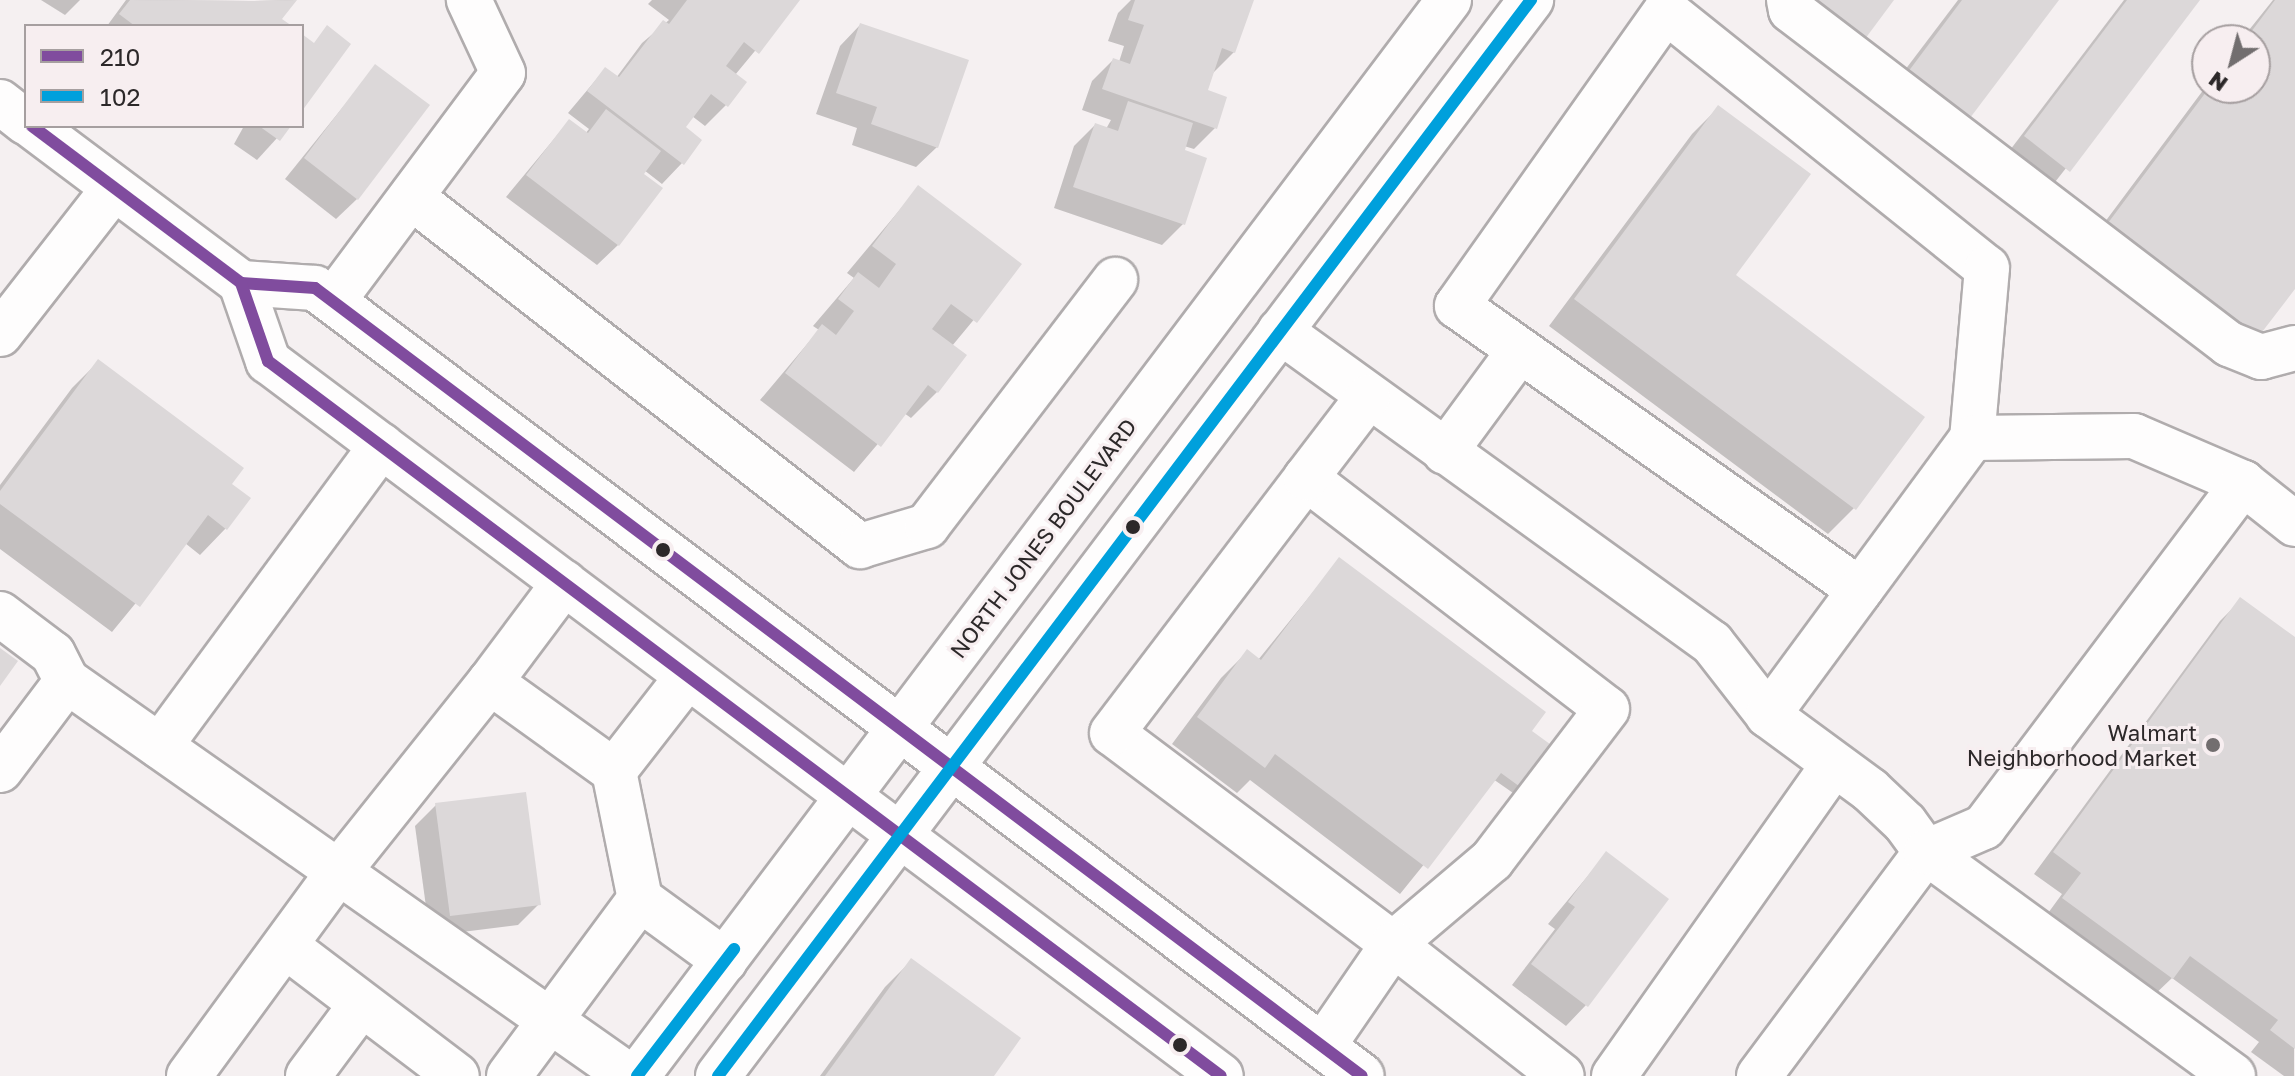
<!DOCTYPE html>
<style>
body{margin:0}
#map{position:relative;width:2295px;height:1076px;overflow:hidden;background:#f5f0f1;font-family:"Golos Text",sans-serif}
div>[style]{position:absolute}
.shadow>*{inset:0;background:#0003}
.building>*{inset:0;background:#dcd8d9}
.roads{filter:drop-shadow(2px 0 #b0acad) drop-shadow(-2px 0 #b0acad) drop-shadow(0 2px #b0acad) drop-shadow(0 -2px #b0acad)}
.minor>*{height:44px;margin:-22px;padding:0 22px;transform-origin:22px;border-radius:22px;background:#fefdfd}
.major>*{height:44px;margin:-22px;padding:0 22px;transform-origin:22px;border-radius:22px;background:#fefdfd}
.bus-1>*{height:12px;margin:-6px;padding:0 6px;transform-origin:6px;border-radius:6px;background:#804c9e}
.bus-2>*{height:12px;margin:-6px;padding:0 6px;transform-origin:6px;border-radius:6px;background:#00a0dc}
.dots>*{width:22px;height:22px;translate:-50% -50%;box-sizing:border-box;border:4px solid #f7eef0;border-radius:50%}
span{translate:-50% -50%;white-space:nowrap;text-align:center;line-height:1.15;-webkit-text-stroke:6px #f7eef0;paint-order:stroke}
.street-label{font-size:22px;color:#2c2829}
.poi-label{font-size:22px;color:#2c2829}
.right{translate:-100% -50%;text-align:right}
.legend{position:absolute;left:24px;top:24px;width:280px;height:104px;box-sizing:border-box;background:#f7eef0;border:2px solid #a69fa0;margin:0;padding:10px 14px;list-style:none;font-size:24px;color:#2c2829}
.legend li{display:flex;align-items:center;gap:16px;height:40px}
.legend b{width:40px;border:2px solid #a69fa0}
.north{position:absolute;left:2191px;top:24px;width:80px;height:80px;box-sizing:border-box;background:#f7eef0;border:2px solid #a69fa0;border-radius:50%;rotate:216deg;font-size:22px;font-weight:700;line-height:32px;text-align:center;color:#2c2829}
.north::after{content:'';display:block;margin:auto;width:28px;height:36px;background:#726e6f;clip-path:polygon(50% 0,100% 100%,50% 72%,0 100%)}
</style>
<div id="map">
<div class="shadow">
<i style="clip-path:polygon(41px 0,80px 0,65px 15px)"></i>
<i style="clip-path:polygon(126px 0,251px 1px,294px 0,279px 19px,288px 26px,107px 26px)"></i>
<i style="clip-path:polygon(652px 0,797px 0,735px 75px,726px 105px,705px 126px,692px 116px,683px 127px,682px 163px,662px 184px,644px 170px,618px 245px,597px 265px,506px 197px,569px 121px,585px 134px,589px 129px,568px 113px,605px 69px,616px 78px,642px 43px,669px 20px,648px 4px)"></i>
<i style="clip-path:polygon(1131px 0,1252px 0,1234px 52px,1213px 73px,1205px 91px,1215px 128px,1194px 149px,1184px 146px,1183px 224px,1162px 245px,1054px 208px,1074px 146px,1095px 125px,1106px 129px,1111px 120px,1082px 110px,1092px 81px,1113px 60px,1119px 62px,1124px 46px,1108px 41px,1118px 13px)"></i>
<i style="clip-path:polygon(1958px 0,2057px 0,1969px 117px,1942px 143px,1883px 99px)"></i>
<i style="clip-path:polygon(2124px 0,2198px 0,2048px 191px,2004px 158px)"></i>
<i style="clip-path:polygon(2273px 0,2295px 0,2295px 285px,2232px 361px,2084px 250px,2207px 85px,2255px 88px,2255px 40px,2241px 40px)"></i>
<i style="clip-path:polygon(860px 25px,937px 147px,916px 167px,852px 145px,857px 128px,816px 114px,840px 46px)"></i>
<i style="clip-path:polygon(376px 66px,357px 199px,336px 219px,285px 179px)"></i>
<i style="clip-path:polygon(1718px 108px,1733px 275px,1854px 508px,1828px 534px,1549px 326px,1692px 134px)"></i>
<i style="clip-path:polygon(244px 126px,288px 126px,257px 160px,234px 144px)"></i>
<i style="clip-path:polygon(918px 188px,1019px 265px,952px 346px,937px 392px,911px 418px,904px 413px,854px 472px,760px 400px,819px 330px,813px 326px,854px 278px,847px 273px)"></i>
<i style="clip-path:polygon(98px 362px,229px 484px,226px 528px,200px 555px,185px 543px,112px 632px,0 549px,0 485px,72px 388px)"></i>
<i style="clip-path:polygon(1339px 560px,1523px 740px,1526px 802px,1493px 779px,1400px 894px,1250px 780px,1237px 793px,1172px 744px,1221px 678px,1247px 652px,1258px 660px)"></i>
<i style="clip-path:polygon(2241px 600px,2295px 640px,2294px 1076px,2284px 1076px,2251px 1052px,2259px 1042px,2172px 978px,2150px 999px,2043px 920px,2062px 894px,2034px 874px,2220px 621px)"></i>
<i style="clip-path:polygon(436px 805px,539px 904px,518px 925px,430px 936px,415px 826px)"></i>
<i style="clip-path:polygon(1606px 854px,1586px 1005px,1566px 1026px,1512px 985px,1555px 929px,1548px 924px)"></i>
<i style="clip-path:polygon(911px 961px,991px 1076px,820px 1076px,885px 987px)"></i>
</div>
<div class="building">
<i style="clip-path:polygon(130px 0,254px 1px,297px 0,282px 19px,292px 26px,135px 26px,119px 14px)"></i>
<i style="clip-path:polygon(687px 0,800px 0,759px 54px,744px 42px,726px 66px,747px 82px,728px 107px,711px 94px,686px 127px,702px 140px,684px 165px,587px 91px,605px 67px,619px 77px,663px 20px,669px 24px)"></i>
<i style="clip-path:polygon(1135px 0,1254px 0,1235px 53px,1222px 48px,1208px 90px,1227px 97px,1217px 129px,1102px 89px,1113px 58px,1130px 64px,1144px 25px,1128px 20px)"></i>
<i style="clip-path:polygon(1814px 0,1894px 0,1865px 39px)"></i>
<i style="clip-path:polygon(1962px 0,2059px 0,1970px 118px,1908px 72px)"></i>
<i style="clip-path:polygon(2127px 0,2200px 0,2070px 172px,2024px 136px)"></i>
<i style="clip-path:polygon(2275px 0,2295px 0,2295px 289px,2259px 336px,2108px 223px,2209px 88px,2255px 88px,2255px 40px,2245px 40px)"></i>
<i style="clip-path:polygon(860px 23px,969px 60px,938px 148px,871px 124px,877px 107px,836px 93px)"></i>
<i style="clip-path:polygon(327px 25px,351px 44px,302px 111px,302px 34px,314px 43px)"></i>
<i style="clip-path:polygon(375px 64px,430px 105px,358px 200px,304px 158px)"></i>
<i style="clip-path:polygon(1128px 101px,1193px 123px,1185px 150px,1207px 158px,1185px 225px,1073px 187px,1095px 123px,1118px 131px)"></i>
<i style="clip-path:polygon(1718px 105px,1811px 174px,1736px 275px,1925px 417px,1856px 510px,1574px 299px)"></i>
<i style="clip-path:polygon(606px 109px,661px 151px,644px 174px,663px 188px,619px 246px,526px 175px,569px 119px,588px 133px)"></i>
<i style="clip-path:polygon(259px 126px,291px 126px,280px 141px)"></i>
<i style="clip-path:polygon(918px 185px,1022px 264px,977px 323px,951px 304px,932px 329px,967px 355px,938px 393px,928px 385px,881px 447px,785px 373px,822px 324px,836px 335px,854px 311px,838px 299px,858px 272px,879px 288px,896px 264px,872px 246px)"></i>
<i style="clip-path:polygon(98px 359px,244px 468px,232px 484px,251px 498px,227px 530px,208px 515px,140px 607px,0 504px,0 491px)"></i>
<i style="clip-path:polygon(1339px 557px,1546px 712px,1532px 731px,1565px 755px,1534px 797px,1501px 773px,1428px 869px,1275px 754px,1265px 768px,1197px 717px,1247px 649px,1261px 660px)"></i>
<i style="clip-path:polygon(2240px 597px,2295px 637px,2295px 1049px,2270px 1030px,2278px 1020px,2190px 956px,2173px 979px,2062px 898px,2081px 873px,2053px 852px)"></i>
<i style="clip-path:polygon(0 648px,18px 661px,0 686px)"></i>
<i style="clip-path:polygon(526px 792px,541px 905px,450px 916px,435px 803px)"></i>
<i style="clip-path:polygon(1606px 851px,1669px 899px,1588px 1007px,1531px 964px,1575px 907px,1568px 902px)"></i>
<i style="clip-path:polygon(911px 958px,1021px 1038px,994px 1076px,825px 1076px)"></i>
</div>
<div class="roads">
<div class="minor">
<i style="left:1789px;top:0;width:10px;rotate:79deg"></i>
<i style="left:1791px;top:10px;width:551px;rotate:37.33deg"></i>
<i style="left:2229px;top:344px;width:35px;rotate:22deg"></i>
<i style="left:2261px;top:357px;width:35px;rotate:-15deg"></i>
<i style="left:411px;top:197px;width:569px;rotate:37.86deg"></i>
<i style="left:860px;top:546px;width:70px;rotate:-16.6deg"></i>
<i style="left:927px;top:526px;width:310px;rotate:-52.6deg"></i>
<i style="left:333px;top:301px;width:284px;rotate:-53.3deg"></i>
<i style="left:503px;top:73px;width:81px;rotate:-115deg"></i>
<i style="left:1280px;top:331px;width:533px;rotate:35.84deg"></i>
<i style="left:1712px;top:643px;width:91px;rotate:52.1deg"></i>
<i style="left:1768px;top:715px;width:127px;rotate:36.3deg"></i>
<i style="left:1870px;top:790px;width:48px;rotate:43.3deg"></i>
<i style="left:1905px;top:823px;width:36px;rotate:54deg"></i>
<i style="left:1926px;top:852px;width:380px;rotate:36.1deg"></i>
<i style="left:0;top:334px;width:185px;rotate:-52deg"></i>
<i style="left:1445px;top:452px;width:122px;rotate:-53.7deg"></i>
<i style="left:1306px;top:478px;width:379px;rotate:37.5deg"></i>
<i style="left:1607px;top:709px;width:190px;rotate:127.3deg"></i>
<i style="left:1492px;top:860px;width:130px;rotate:139.7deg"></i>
<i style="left:1393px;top:944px;width:351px;rotate:-143.1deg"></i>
<i style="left:1112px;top:733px;width:320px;rotate:-52.7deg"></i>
<i style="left:1306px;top:478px;width:102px;rotate:-52.6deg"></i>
<i style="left:1860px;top:590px;width:493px;rotate:-144.8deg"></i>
<i style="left:1457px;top:306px;width:362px;rotate:-54.7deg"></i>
<i style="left:1666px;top:11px;width:411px;rotate:38.7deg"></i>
<i style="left:1987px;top:268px;width:171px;rotate:95deg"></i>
<i style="left:0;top:614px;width:66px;rotate:37deg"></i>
<i style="left:53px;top:654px;width:30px;rotate:63deg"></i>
<i style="left:490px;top:682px;width:124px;rotate:-53.2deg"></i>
<i style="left:1768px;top:715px;width:344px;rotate:-53.6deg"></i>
<i style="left:1972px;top:438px;width:162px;rotate:-0.7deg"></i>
<i style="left:2134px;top:436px;width:119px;rotate:23.3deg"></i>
<i style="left:160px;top:746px;width:373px;rotate:-53.6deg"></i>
<i style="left:0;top:770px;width:111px;rotate:-53deg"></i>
<i style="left:67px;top:681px;width:687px;rotate:35.1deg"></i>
<i style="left:640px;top:899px;width:105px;rotate:36.1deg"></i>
<i style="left:287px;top:947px;width:213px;rotate:37.2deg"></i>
<i style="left:1323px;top:1046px;width:124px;rotate:-55.5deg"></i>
<i style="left:1393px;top:944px;width:214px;rotate:38deg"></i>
<i style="left:189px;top:1076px;width:254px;rotate:-53.8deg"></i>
<i style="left:339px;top:871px;width:242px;rotate:-51.4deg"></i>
<i style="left:490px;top:682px;width:153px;rotate:35.7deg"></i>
<i style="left:308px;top:1076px;width:89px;rotate:-53.3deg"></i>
<i style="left:509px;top:1076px;width:220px;rotate:-53.5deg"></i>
<i style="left:640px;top:899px;width:131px;rotate:-101.5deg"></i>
<i style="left:614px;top:771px;width:120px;rotate:-52.1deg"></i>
<i style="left:1614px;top:1076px;width:380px;rotate:-54.8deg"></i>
<i style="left:1759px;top:1076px;width:279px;rotate:-53.3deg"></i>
<i style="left:1926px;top:852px;width:63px;rotate:-23.3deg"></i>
<i style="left:1984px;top:827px;width:431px;rotate:-53deg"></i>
<i style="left:2243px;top:483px;width:66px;rotate:38.3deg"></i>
</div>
<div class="major">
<i style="left:0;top:102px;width:33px;rotate:38deg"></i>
<i style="left:32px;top:126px;width:261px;rotate:36.9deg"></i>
<i style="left:241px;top:283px;width:74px;rotate:3.9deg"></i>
<i style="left:315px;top:288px;width:1310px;rotate:36.97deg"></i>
<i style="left:241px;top:283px;width:83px;rotate:70.9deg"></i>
<i style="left:268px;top:361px;width:1191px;rotate:36.88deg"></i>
<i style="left:637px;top:1076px;width:1348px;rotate:-52.96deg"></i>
<i style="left:718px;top:1076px;width:1349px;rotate:-52.93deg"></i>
</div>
</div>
<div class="bus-1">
<i style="left:32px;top:126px;width:261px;rotate:36.9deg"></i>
<i style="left:241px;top:283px;width:74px;rotate:3.9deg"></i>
<i style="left:315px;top:288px;width:1310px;rotate:36.97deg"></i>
<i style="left:241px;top:283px;width:83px;rotate:70.9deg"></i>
<i style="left:268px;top:361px;width:1191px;rotate:36.88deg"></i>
</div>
<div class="bus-2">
<i style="left:637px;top:1076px;width:160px;rotate:-52.6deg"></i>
<i style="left:718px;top:1076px;width:1349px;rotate:-52.93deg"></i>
</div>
<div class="dots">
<i style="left:1133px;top:527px;background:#2c2829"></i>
<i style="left:663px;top:550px;background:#2c2829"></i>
<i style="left:2213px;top:745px;background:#726e6f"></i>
<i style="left:1180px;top:1045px;background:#2c2829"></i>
</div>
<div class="street-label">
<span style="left:1043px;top:538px;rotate:-53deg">NORTH JONES BOULEVARD</span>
</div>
<div class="poi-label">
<span class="right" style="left:2197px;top:745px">Walmart<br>Neighborhood Market</span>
</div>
<ul class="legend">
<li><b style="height:10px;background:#804c9e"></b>210</li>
<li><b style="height:10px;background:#00a0dc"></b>102</li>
</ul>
<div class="north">N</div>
</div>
